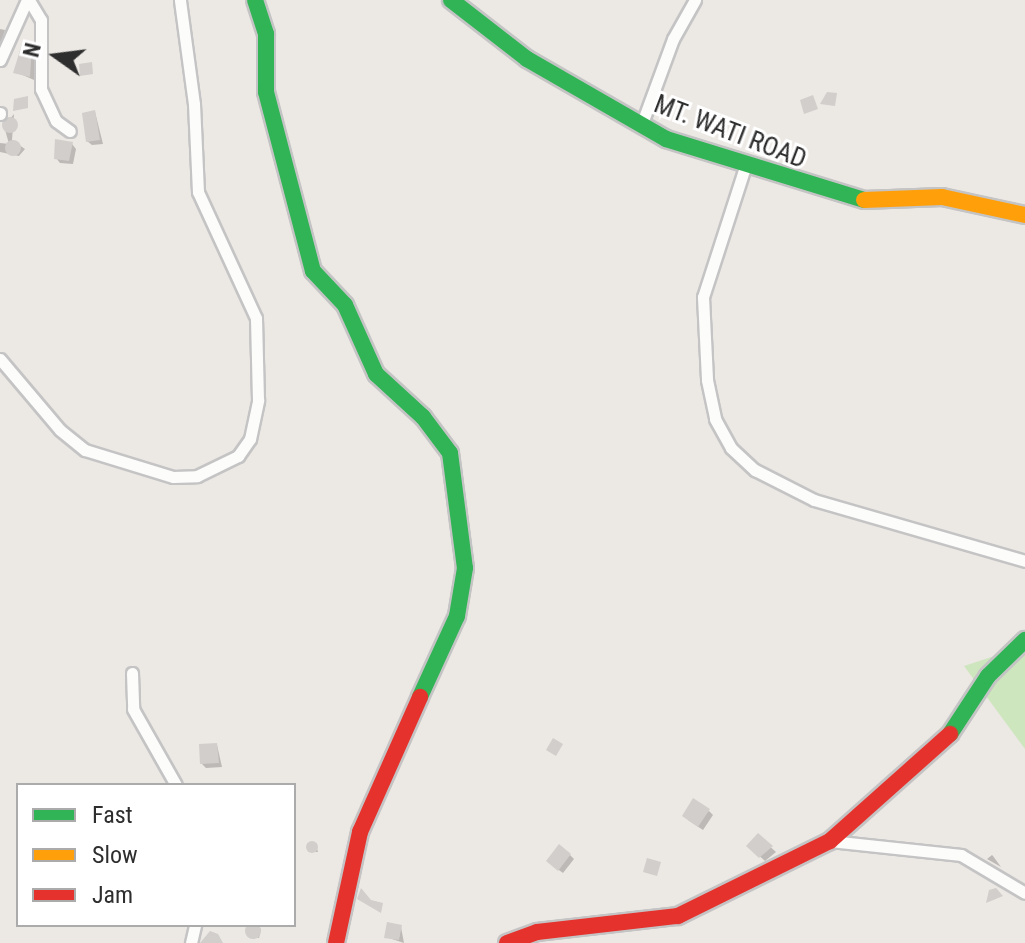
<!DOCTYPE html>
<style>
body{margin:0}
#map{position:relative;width:1025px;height:943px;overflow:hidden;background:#ece8e4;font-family:"Roboto Condensed",sans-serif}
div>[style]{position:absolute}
.green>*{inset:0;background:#cee6be}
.shadow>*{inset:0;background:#0003}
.building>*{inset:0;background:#d1cecb}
.round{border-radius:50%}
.roads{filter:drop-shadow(2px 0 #c5c4c5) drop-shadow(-2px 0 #c5c4c5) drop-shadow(0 2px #c5c4c5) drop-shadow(0 -2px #c5c4c5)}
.street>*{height:11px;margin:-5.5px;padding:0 5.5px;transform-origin:5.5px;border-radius:5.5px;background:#fcfcfb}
.fast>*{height:16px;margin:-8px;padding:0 8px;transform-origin:8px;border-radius:8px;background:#30b455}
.slow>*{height:16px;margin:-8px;padding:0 8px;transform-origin:8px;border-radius:8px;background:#ff9f0a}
.jam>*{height:16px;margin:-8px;padding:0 8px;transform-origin:8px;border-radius:8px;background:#e5322d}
span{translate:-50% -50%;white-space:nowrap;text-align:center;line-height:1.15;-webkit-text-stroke:6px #fff;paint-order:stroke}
.street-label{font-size:26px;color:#2e2e2e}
.legend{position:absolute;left:16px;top:783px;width:280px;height:144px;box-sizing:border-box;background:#fff;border:2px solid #ababab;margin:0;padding:10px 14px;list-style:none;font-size:24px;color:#2e2e2e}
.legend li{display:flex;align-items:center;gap:16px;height:40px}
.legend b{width:40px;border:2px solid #ababab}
.north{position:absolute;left:16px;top:16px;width:80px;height:80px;-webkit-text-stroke:6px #fff;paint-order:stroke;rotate:284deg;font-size:22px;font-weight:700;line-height:32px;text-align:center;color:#2e2e2e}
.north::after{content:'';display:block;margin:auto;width:28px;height:36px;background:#2e2e2e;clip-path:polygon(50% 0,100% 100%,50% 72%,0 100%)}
</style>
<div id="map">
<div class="green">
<i style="clip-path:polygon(1025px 646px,1025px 749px,964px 666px)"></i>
</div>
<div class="shadow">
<i style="clip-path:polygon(0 29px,5px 30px,0 46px)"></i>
<i style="clip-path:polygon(32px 49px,36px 53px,34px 80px,16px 72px)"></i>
<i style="clip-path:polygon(95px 112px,103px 144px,92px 145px,87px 141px)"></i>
<i style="clip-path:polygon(14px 114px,12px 140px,25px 149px,19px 156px,0 152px,0 143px,9px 144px,4px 126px)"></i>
<i style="clip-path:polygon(72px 144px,76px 149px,73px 164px,60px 163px,56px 158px)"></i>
<i style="clip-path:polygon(217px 745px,222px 767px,206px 768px,202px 764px)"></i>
<i style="clip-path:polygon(709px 811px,713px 815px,703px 830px,688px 820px)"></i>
<i style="clip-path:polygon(758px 836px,776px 852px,765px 861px,748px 846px)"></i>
<i style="clip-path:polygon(310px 844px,316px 845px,318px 852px,311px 852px)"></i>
<i style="clip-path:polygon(570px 855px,574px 859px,563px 873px,552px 865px)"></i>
<i style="clip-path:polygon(992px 855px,993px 856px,1001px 867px,987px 859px)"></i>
<i style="clip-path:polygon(251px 925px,261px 929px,259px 938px,248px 934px)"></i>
<i style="clip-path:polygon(401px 927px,404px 943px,386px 937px)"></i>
</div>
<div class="building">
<i style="clip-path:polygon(22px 44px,32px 47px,30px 77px,13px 73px)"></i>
<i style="clip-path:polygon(92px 62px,93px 74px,80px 76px,79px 64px)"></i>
<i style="clip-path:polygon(827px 92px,837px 93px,835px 106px,820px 104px)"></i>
<i style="clip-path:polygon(813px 95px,818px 109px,804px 114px,800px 100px)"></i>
<i style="clip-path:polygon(28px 96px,28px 108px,13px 111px,14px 99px)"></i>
<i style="clip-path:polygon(95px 110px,100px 140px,86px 142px,82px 113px)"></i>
<i class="round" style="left:2px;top:117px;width:16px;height:16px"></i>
<i style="clip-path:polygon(55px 139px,73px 142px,69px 161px,54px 159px)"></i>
<i class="round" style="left:5px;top:140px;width:16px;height:16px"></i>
<i style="clip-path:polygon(553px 738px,563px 744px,556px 756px,546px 750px)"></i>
<i style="clip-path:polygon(217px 743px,219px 763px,200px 764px,199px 744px)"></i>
<i style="clip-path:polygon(693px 798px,710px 809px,698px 827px,682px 816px)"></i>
<i style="clip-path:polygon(758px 833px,773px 846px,759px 858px,746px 846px)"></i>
<i class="round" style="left:306px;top:841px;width:12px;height:12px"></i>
<i style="clip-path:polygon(559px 844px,571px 854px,558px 871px,546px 861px)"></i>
<i style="clip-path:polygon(647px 858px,661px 862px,657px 876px,643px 872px)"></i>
<i style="clip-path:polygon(361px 888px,371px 900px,383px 903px,381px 913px,357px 899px)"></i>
<i style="clip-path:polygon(996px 888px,1003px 896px,986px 903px,989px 890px)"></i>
<i style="clip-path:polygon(387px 922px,402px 925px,399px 940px,384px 938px)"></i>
<i class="round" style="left:245px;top:923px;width:16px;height:16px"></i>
<i style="clip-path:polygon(210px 931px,218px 934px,223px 943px,200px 943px)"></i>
</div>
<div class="roads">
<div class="street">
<i style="left:29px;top:0;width:23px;rotate:59deg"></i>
<i style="left:41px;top:20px;width:69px;rotate:90deg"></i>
<i style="left:41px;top:89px;width:35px;rotate:65deg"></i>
<i style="left:56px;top:121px;width:17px;rotate:36deg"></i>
<i style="left:0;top:60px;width:66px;rotate:-65.8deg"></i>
<i style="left:0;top:113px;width:1px;rotate:90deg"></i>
<i style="left:641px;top:126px;width:93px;rotate:-69.8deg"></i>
<i style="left:673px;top:39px;width:45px;rotate:-60.6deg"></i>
<i style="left:745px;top:167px;width:137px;rotate:107.9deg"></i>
<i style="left:703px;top:297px;width:83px;rotate:87.2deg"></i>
<i style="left:707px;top:380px;width:40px;rotate:78deg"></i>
<i style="left:715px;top:419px;width:33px;rotate:61deg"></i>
<i style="left:731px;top:448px;width:33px;rotate:43deg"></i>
<i style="left:755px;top:470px;width:66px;rotate:27deg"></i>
<i style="left:814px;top:500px;width:220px;rotate:16.1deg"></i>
<i style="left:0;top:359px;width:93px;rotate:49.8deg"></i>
<i style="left:60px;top:430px;width:32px;rotate:39deg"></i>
<i style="left:85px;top:450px;width:92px;rotate:17.1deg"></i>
<i style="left:173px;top:477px;width:24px;rotate:-2deg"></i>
<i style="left:197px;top:476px;width:46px;rotate:-26deg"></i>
<i style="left:238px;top:456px;width:21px;rotate:-55deg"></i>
<i style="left:250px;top:439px;width:40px;rotate:-78deg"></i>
<i style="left:258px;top:400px;width:82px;rotate:-91.4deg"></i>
<i style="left:256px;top:318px;width:139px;rotate:-114.7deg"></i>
<i style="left:198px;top:192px;width:88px;rotate:-92.6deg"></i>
<i style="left:194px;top:104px;width:105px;rotate:-97.7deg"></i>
<i style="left:132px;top:673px;width:36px;rotate:88deg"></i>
<i style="left:133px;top:709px;width:87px;rotate:60.5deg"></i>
<i style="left:830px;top:841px;width:132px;rotate:6.1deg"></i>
<i style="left:961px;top:855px;width:74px;rotate:30.7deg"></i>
<i style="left:191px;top:943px;width:18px;rotate:-77deg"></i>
</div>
<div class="fast">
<i style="left:255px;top:0;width:36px;rotate:72deg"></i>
<i style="left:266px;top:34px;width:58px;rotate:90deg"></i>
<i style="left:266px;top:92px;width:185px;rotate:75.3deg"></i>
<i style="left:313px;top:271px;width:47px;rotate:46.7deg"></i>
<i style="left:345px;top:305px;width:76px;rotate:65.8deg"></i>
<i style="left:376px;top:374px;width:64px;rotate:42.5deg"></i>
<i style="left:423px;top:417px;width:45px;rotate:53.1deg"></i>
<i style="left:450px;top:453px;width:116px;rotate:82.6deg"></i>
<i style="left:465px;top:568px;width:49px;rotate:99.5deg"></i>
<i style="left:457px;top:616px;width:89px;rotate:114.6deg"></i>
<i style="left:451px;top:0;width:96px;rotate:37.8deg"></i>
<i style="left:527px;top:59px;width:160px;rotate:29.9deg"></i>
<i style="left:666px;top:139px;width:207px;rotate:17.1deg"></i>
<i style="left:950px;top:734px;width:69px;rotate:-56.8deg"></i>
<i style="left:988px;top:676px;width:52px;rotate:-44.2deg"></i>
</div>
<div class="slow">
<i style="left:864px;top:200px;width:78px;rotate:-2.2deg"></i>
<i style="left:942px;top:197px;width:85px;rotate:12.2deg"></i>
</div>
<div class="jam">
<i style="left:336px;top:943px;width:114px;rotate:-77.8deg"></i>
<i style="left:360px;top:832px;width:148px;rotate:-66deg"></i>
<i style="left:507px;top:943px;width:32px;rotate:-20deg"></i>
<i style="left:537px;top:932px;width:142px;rotate:-6.5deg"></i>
<i style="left:678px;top:916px;width:169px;rotate:-26.3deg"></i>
<i style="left:830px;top:841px;width:161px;rotate:-41.7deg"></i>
</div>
</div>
<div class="street-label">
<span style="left:730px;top:132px;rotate:21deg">MT. WATI ROAD</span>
</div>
<ul class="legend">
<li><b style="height:10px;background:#30b455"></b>Fast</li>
<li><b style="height:10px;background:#ff9f0a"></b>Slow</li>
<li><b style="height:10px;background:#e5322d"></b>Jam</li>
</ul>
<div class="north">N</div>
</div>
